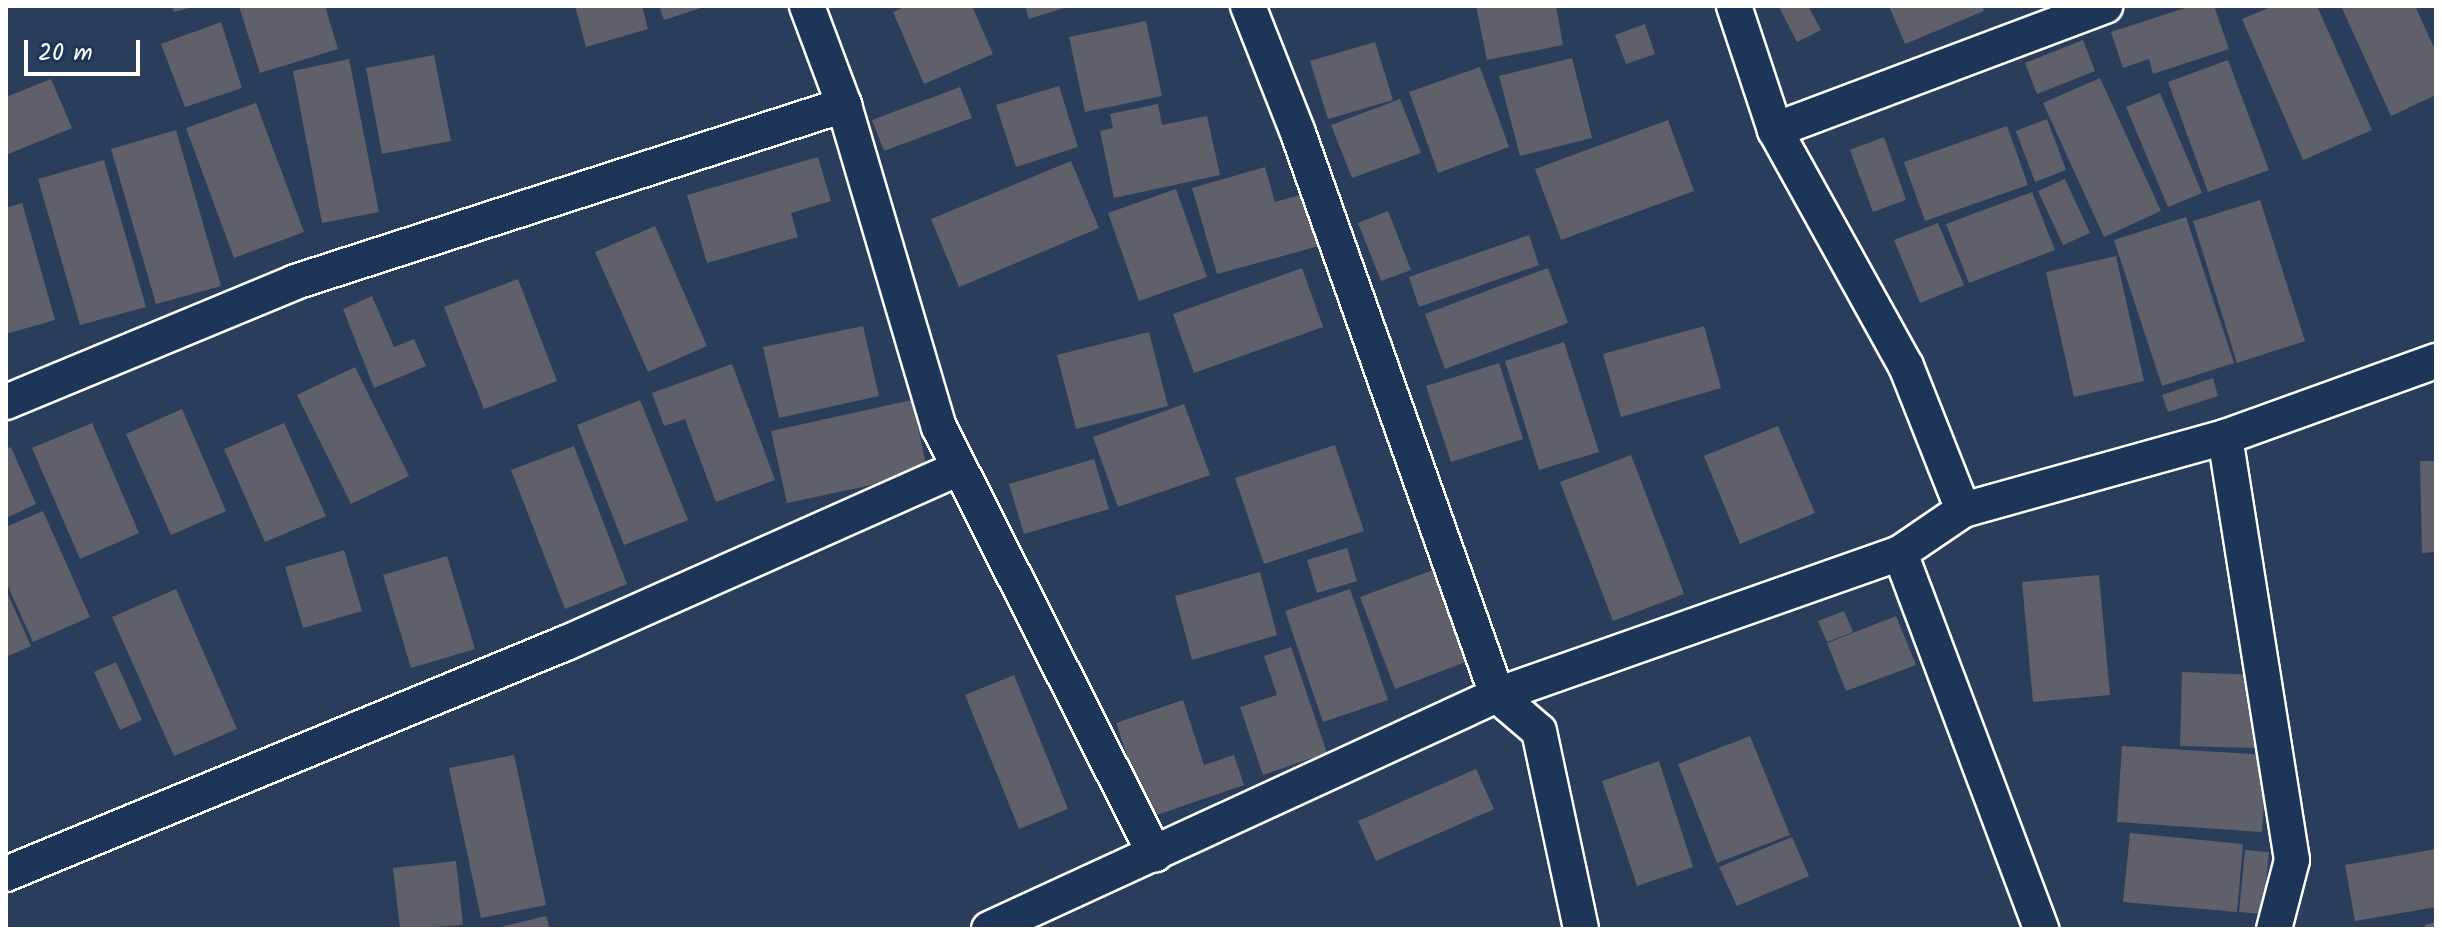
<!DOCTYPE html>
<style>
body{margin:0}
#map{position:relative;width:2442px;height:935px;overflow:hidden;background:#2a3e5b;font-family:Kalam,sans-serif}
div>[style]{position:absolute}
.building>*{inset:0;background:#5f6069}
.roads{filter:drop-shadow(2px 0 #fff) drop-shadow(-2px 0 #fff) drop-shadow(0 2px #fff) drop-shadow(0 -2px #fff)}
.street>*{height:34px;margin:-17px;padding:0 17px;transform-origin:17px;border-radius:17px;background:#1d3557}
span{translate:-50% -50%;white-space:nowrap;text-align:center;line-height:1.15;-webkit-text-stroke:8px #1d3557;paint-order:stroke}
.frame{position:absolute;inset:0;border:8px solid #fff;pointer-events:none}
.scale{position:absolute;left:24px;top:40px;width:116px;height:36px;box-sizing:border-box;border:4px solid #fff;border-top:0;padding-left:10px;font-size:24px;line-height:28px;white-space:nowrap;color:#fff;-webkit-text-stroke:6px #1d3557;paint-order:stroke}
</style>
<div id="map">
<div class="building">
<i style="clip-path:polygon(172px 6px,193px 6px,193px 7px,174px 12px)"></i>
<i style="clip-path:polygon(239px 6px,325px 6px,338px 49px,260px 73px)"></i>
<i style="clip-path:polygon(575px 6px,642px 6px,648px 29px,586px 47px)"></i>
<i style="clip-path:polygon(659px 6px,704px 6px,704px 7px,664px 20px)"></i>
<i style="clip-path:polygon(907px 6px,972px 6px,993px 54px,924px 84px,893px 12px)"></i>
<i style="clip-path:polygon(1025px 6px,1067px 6px,1067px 7px,1029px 19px)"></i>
<i style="clip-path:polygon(1476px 6px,1556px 6px,1563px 45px,1487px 60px)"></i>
<i style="clip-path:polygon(1808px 6px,1821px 30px,1797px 42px,1779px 7px)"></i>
<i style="clip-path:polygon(1889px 6px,1982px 6px,1984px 11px,1905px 44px)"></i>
<i style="clip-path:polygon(2191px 6px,2214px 6px,2229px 49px,2153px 74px,2149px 59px,2123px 68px,2111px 32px)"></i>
<i style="clip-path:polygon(2273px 6px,2317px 6px,2372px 130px,2303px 160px,2242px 19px)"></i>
<i style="clip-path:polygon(2341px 6px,2415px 6px,2436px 52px,2436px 95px,2391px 116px)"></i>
<i style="clip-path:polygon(1146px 21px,1162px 96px,1085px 112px,1069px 37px)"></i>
<i style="clip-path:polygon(221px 22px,242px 88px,185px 107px,161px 44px)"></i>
<i style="clip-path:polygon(1645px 24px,1655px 54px,1626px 64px,1615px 35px)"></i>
<i style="clip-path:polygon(2083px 40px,2095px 71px,2037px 94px,2025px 63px)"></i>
<i style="clip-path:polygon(1375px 42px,1393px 100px,1328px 119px,1310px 61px)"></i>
<i style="clip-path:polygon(434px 55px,451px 141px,382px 154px,366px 68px)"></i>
<i style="clip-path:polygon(1572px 58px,1592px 138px,1520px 156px,1499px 76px)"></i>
<i style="clip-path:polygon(349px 59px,379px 212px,322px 223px,293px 71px)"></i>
<i style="clip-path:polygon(2228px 60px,2269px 170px,2208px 192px,2168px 82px)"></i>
<i style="clip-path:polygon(1480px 67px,1509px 147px,1438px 173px,1409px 92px)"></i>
<i style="clip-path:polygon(2100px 78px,2161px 211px,2104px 237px,2043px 103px)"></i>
<i style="clip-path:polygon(51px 79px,72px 128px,6px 155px,6px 97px)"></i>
<i style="clip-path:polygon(1059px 86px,1078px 147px,1016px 167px,996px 105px)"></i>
<i style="clip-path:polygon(960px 87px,972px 118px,884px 151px,872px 120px)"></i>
<i style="clip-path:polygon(2160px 93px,2202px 193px,2168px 207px,2126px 107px)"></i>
<i style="clip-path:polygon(1400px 99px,1421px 153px,1352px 178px,1331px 125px)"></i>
<i style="clip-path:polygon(256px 103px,304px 232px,234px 258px,186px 128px)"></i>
<i style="clip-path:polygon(1158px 104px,1162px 125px,1207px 116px,1220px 175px,1114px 198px,1100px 131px,1113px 128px,1110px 114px)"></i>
<i style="clip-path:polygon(2047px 119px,2066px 170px,2035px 182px,2016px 131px)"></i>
<i style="clip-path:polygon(1668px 120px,1694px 191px,1561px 240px,1535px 169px)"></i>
<i style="clip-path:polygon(2007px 126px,2028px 185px,1925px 221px,1904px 162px)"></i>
<i style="clip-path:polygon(176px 130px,221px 286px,156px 304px,111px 149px)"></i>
<i style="clip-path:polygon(1884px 137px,1906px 200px,1873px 212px,1850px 150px)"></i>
<i style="clip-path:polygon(818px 157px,831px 201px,791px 213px,798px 237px,707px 263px,687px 195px)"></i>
<i style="clip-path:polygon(104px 160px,146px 307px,80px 325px,38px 179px)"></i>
<i style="clip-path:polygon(1071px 161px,1099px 228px,959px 287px,931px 219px)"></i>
<i style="clip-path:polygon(1265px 167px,1275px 202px,1304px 194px,1319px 246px,1217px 274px,1192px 188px)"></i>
<i style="clip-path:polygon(2065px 179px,2090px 233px,2063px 245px,2038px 191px)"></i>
<i style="clip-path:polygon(1176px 189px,1207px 277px,1139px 301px,1108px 213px)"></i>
<i style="clip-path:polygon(2032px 192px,2055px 250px,1969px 283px,1946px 224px)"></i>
<i style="clip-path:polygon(2260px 200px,2305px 341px,2237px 363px,2193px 221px)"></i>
<i style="clip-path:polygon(22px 203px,55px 320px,6px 334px,6px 208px)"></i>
<i style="clip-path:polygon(1388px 211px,1411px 270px,1381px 281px,1358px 223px)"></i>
<i style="clip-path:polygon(2186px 217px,2234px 363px,2162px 386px,2114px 240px)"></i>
<i style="clip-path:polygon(1938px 223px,1964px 285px,1920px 303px,1894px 240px)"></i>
<i style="clip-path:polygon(655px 226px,707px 346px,648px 372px,595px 252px)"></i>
<i style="clip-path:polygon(1529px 235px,1539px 265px,1419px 307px,1409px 277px)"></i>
<i style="clip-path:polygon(2116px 256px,2144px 381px,2074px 397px,2046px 272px)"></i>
<i style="clip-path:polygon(1302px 268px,1323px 327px,1194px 373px,1173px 314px)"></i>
<i style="clip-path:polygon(1548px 268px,1568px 323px,1445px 369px,1425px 314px)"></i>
<i style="clip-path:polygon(518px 279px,557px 381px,484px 409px,444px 307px)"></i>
<i style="clip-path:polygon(372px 296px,394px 347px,414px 339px,426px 366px,374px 388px,343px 309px)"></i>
<i style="clip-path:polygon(863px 326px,879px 396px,779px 418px,763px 347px)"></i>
<i style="clip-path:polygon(1704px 326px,1721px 388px,1621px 417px,1603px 354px)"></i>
<i style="clip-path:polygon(1149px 332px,1168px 406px,1076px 429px,1057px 355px)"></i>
<i style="clip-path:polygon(1564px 342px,1599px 452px,1539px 470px,1505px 361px)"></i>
<i style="clip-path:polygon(1499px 363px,1523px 439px,1451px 462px,1426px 386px)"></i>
<i style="clip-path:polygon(732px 364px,775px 480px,716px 502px,685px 419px,664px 426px,652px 393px)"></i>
<i style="clip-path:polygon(355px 367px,409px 476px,351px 504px,297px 395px)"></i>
<i style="clip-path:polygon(2213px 378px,2218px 396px,2168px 412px,2162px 395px)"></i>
<i style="clip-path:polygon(640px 400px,688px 520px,624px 545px,577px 425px)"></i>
<i style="clip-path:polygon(912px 400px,928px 473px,787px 503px,771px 431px)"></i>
<i style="clip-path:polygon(1184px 404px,1210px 475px,1118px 507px,1093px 437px)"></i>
<i style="clip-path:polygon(182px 409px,226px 511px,171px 535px,126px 434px)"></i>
<i style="clip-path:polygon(92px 423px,139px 533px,80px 559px,32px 448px)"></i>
<i style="clip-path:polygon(284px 423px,326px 516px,265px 542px,224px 449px)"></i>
<i style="clip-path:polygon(1778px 426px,1815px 513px,1740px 544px,1704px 456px)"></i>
<i style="clip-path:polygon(1335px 445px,1364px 531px,1264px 564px,1235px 478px)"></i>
<i style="clip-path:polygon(574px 446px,627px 584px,565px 609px,511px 470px)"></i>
<i style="clip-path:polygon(11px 447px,36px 504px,6px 518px,6px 449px)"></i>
<i style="clip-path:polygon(1631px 455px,1684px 594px,1613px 621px,1560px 482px)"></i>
<i style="clip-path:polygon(1094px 459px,1109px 509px,1024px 534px,1009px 484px)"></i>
<i style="clip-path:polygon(2420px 461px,2436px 461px,2436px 552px,2422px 553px)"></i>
<i style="clip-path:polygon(43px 511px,90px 617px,33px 642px,6px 582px,6px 527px)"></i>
<i style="clip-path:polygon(1347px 548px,1357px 581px,1317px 593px,1307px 560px)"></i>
<i style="clip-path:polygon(344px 550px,362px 611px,303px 628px,285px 567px)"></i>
<i style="clip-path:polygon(447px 556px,475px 649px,411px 668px,383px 575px)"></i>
<i style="clip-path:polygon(1433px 570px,1468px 661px,1395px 689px,1360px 597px)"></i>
<i style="clip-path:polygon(1260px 572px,1277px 635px,1192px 660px,1175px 596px)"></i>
<i style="clip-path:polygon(2099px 575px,2110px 695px,2033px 702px,2022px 582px)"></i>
<i style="clip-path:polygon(176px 589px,237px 729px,174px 756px,112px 617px)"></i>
<i style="clip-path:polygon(1350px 589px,1388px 700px,1323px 722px,1285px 611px)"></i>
<i style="clip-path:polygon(6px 590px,31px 646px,6px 657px)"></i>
<i style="clip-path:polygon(1844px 611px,1853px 632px,1827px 642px,1818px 621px)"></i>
<i style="clip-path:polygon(1896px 616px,1916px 665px,1846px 691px,1827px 643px)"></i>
<i style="clip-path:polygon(1291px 647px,1327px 753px,1263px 775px,1240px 707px,1277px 695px,1264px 656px)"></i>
<i style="clip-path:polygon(116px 662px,142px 720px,120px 730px,94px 672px)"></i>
<i style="clip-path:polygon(2182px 672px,2259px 675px,2256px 748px,2180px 746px)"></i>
<i style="clip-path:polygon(1014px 675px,1068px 809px,1019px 829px,965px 695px)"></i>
<i style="clip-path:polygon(1183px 700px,1204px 765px,1234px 755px,1244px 785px,1148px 818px,1116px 723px)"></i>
<i style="clip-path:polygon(1750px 736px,1790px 835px,1717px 863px,1678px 764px)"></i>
<i style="clip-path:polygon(2122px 746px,2267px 755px,2262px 832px,2117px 822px)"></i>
<i style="clip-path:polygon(514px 755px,546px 905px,481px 918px,449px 768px)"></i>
<i style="clip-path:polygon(1659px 761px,1693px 867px,1637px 886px,1602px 781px)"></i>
<i style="clip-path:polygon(1476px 769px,1494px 809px,1376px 861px,1358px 821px)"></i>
<i style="clip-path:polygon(2130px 833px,2243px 844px,2237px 912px,2123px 902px)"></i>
<i style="clip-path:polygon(1792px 837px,1809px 876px,1737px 906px,1719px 867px)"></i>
<i style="clip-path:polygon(2436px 849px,2436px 907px,2355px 921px,2345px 865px)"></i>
<i style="clip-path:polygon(2245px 850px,2269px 852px,2263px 914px,2239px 912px)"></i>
<i style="clip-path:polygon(456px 861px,463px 925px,400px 929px,393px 868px)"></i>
<i style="clip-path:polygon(546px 916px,550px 929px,497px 929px,497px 928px)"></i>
<i style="clip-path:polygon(2436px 922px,2436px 929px,2425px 929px,2425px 925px)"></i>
</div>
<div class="roads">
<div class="street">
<i style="left:807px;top:6px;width:106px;rotate:69.5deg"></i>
<i style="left:844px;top:105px;width:336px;rotate:73.6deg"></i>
<i style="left:939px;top:427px;width:479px;rotate:63.2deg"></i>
<i style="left:1248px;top:6px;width:136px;rotate:68.5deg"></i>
<i style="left:1298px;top:133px;width:596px;rotate:70.5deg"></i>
<i style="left:1497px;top:695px;width:55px;rotate:40.6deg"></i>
<i style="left:1539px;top:731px;width:202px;rotate:78deg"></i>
<i style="left:1734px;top:6px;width:131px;rotate:71.7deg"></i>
<i style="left:1775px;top:130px;width:270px;rotate:61deg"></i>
<i style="left:1906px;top:366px;width:155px;rotate:68.4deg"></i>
<i style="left:1775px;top:130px;width:353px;rotate:-20.6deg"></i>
<i style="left:6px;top:402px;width:313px;rotate:-22.5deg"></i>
<i style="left:295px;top:282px;width:577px;rotate:-17.87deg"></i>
<i style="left:2225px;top:437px;width:428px;rotate:81deg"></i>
<i style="left:2292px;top:860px;width:71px;rotate:104.6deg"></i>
<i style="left:1900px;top:553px;width:402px;rotate:69.4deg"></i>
<i style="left:6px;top:874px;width:606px;rotate:-22.42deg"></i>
<i style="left:566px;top:643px;width:430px;rotate:-24deg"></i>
<i style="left:989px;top:929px;width:559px;rotate:-24.73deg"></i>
<i style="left:1497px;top:695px;width:427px;rotate:-19.4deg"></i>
<i style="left:1900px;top:553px;width:76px;rotate:-34.3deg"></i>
<i style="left:1963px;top:510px;width:272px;rotate:-15.6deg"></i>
<i style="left:2225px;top:437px;width:224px;rotate:-19.8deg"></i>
</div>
</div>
<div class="frame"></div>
<div class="scale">20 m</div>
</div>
